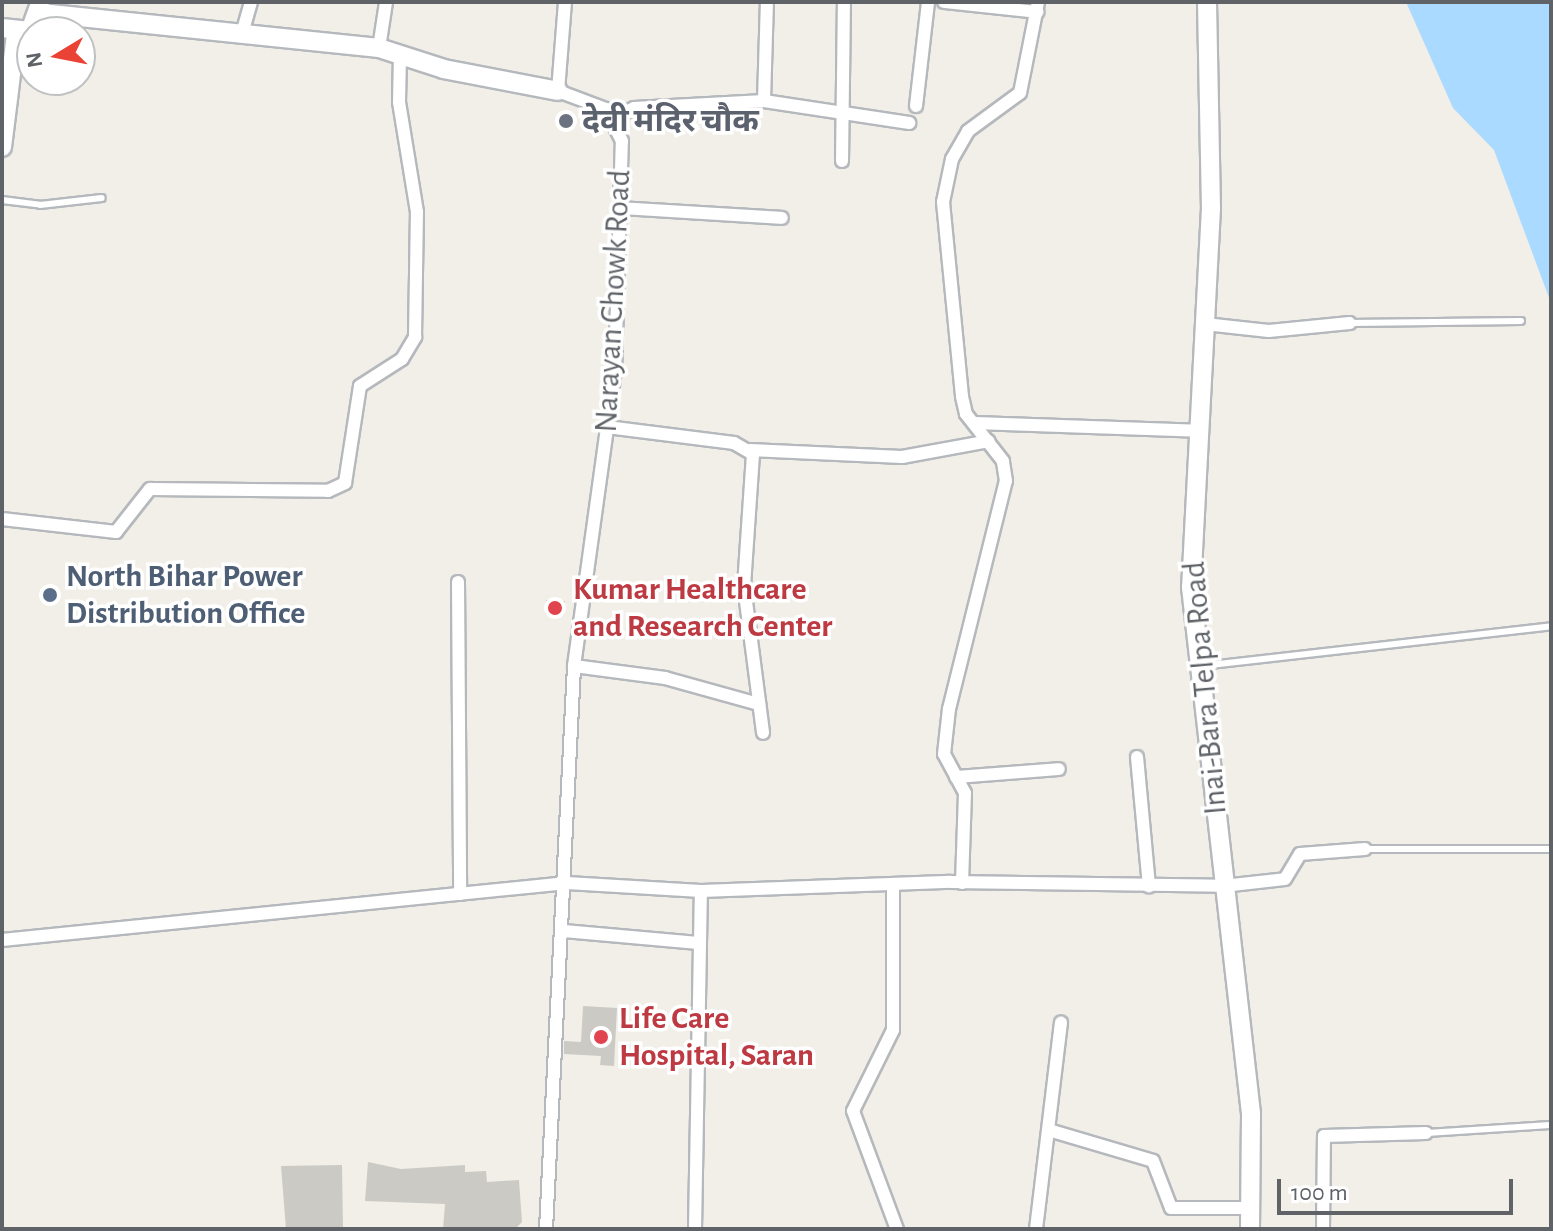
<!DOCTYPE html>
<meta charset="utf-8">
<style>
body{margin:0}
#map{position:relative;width:1553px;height:1231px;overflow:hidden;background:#f1efe8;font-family:"Alegreya Sans","Noto Sans Devanagari",sans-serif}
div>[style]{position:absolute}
.water>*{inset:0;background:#aadaff}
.building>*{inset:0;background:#cccac5}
.roads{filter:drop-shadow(2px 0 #b5b8bc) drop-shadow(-2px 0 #b5b8bc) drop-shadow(0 2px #b5b8bc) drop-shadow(0 -2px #b5b8bc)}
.lane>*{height:6px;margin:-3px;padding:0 3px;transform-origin:3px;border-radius:3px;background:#fff}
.street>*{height:12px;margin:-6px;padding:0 6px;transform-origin:6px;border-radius:6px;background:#fff}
.secondary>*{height:18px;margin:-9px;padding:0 9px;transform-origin:9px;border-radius:9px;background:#fff}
.dots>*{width:22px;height:22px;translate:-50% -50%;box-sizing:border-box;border:4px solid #fff;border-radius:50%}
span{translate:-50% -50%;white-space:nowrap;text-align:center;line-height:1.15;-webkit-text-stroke:7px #fff;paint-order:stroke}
.worship-label{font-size:32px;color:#5b616d;font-weight:700}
.left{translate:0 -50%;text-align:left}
.street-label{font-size:32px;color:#5f6368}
.service-label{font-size:32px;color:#4e5e75;font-weight:700}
.health-label{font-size:32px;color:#be3a42;font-weight:700}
.frame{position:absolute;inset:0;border:4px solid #5f6368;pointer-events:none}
.north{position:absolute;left:16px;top:16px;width:80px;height:80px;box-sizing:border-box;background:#fff;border:2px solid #bfc1c3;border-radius:50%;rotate:260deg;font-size:22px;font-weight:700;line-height:32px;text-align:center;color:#5f6368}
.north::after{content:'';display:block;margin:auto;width:28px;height:36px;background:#ea4335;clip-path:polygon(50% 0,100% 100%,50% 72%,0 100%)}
.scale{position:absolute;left:1277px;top:1179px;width:236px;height:36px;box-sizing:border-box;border:4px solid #5f6368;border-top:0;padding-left:10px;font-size:24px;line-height:28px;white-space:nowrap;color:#5f6368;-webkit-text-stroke:6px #fff;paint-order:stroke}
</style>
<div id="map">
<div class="water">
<i style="clip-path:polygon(1406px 2px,1551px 2px,1551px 303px,1494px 150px,1453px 108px)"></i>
</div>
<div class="building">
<i style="clip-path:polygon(546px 600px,565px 601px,564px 615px,545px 614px)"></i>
<i style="clip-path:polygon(583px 1006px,617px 1008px,614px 1066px,600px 1065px,601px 1056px,564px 1054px,564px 1041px,581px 1042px)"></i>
<i style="clip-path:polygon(368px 1162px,401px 1169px,465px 1165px,465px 1172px,486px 1171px,487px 1182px,519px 1180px,522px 1222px,515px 1229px,443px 1229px,445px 1204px,365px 1201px)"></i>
<i style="clip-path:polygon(342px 1165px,343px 1229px,286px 1229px,281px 1166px)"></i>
</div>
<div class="roads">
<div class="lane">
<i style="left:2px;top:200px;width:38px;rotate:7deg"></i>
<i style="left:40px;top:205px;width:62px;rotate:-6.4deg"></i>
<i style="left:1350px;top:323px;width:171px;rotate:-0.7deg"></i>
<i style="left:1202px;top:666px;width:351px;rotate:-6.5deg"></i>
<i style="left:1365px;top:849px;width:186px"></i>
<i style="left:1426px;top:1133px;width:125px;rotate:-3.7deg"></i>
</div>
<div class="street">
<i style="left:944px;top:2px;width:94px;rotate:6.1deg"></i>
<i style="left:243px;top:30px;width:29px;rotate:-74deg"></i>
<i style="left:379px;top:48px;width:47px;rotate:-81.3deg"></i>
<i style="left:764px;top:101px;width:99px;rotate:-88.3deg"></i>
<i style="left:916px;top:106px;width:105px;rotate:-83.4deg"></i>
<i style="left:615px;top:117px;width:21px;rotate:-25deg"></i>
<i style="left:634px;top:108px;width:130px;rotate:-3.1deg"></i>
<i style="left:764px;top:101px;width:147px;rotate:8.6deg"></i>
<i style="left:842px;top:161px;width:159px;rotate:-89.3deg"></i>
<i style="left:620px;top:208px;width:162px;rotate:3.5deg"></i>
<i style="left:1205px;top:324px;width:64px;rotate:6.2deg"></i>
<i style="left:1269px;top:331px;width:81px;rotate:-5.6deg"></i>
<i style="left:974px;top:423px;width:225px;rotate:2deg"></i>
<i style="left:607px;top:427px;width:128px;rotate:7.2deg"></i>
<i style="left:734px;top:443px;width:22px;rotate:30deg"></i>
<i style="left:753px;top:454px;width:132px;rotate:93.9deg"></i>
<i style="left:744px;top:586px;width:148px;rotate:82.6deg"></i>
<i style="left:750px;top:450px;width:152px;rotate:2.6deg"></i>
<i style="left:902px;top:457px;width:88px;rotate:-10.4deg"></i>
<i style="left:2px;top:519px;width:115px;rotate:6.5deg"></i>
<i style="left:116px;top:532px;width:55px;rotate:-51.7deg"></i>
<i style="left:150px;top:489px;width:178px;rotate:0.6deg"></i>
<i style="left:328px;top:491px;width:19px;rotate:-25deg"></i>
<i style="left:345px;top:483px;width:98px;rotate:-81.2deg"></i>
<i style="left:360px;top:386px;width:50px;rotate:-32.7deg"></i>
<i style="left:402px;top:359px;width:26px;rotate:-59deg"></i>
<i style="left:415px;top:337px;width:125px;rotate:-89.1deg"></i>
<i style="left:417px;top:212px;width:111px;rotate:-99.3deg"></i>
<i style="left:399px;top:102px;width:47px;rotate:-88.8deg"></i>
<i style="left:458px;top:582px;width:312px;rotate:89.6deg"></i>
<i style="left:574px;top:666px;width:92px;rotate:7.5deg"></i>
<i style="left:665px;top:678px;width:98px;rotate:15.5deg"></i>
<i style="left:1137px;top:757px;width:130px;rotate:84.7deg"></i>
<i style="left:956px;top:777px;width:103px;rotate:-4.4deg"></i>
<i style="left:962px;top:883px;width:90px;rotate:-88.1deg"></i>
<i style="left:965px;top:793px;width:44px;rotate:-118.3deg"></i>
<i style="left:944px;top:754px;width:45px;rotate:-83.7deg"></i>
<i style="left:949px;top:709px;width:235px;rotate:-76deg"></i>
<i style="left:1006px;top:481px;width:20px;rotate:-99deg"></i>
<i style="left:1003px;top:461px;width:60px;rotate:-128.2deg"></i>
<i style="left:966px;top:414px;width:18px;rotate:-103deg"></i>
<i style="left:962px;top:396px;width:195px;rotate:-95.6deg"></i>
<i style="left:943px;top:202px;width:44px;rotate:-78.2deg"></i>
<i style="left:952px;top:159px;width:32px;rotate:-60deg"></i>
<i style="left:968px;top:131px;width:64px;rotate:-36.2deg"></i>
<i style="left:1020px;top:93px;width:93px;rotate:-78.8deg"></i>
<i style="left:893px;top:885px;width:145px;rotate:90deg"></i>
<i style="left:893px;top:1030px;width:90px;rotate:116.3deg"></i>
<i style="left:853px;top:1111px;width:126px;rotate:69.6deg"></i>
<i style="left:564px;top:931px;width:135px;rotate:5.1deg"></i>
<i style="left:2px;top:940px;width:568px;rotate:-5.76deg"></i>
<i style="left:567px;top:883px;width:134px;rotate:3.4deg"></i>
<i style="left:701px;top:891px;width:250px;rotate:-2.1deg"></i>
<i style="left:951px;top:882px;width:272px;rotate:0.8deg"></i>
<i style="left:1223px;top:886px;width:62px;rotate:-6.4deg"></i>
<i style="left:1285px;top:879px;width:29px;rotate:-59deg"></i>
<i style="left:1300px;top:854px;width:65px;rotate:-4.4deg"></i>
<i style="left:1052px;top:1131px;width:105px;rotate:16.5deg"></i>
<i style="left:1153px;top:1161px;width:50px;rotate:69deg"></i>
<i style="left:1171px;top:1208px;width:79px"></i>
<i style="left:546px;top:1229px;width:564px;rotate:-87.15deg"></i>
<i style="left:574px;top:666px;width:297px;rotate:-82.1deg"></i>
<i style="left:615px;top:372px;width:231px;rotate:-88.3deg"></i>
<i style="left:622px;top:141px;width:36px;rotate:-117deg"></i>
<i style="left:606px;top:109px;width:51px;rotate:-159.4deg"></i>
<i style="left:558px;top:91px;width:89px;rotate:-85.5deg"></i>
<i style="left:695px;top:1229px;width:338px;rotate:-89deg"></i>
<i style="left:1036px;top:1229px;width:208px;rotate:-83.1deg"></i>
<i style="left:1323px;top:1229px;width:93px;rotate:-89.4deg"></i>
<i style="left:1324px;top:1136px;width:102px;rotate:-1.7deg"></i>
</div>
<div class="secondary">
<i style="left:1207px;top:2px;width:206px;rotate:88.9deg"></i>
<i style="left:1211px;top:208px;width:380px;rotate:93deg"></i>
<i style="left:1191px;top:587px;width:530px;rotate:83.5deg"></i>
<i style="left:1251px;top:1114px;width:115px;rotate:90.5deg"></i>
<i style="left:41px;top:13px;width:340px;rotate:5.9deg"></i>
<i style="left:379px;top:48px;width:68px;rotate:17.9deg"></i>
<i style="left:444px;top:69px;width:116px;rotate:10.9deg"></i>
<i style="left:2px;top:28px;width:28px;rotate:6deg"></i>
<i style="left:30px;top:31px;width:29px;rotate:-70deg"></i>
<i style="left:2px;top:147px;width:114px;rotate:-82.9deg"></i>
</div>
</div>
<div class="dots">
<i style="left:566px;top:121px;background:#6b7280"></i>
<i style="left:50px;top:595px;background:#5c6f8a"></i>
<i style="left:555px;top:608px;background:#e0444e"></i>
<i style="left:601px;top:1037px;background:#e0444e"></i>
</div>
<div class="worship-label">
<span class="left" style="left:582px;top:121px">देवी मंदिर चौक</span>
</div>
<div class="street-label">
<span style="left:613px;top:301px;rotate:-87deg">Narayan Chowk Road</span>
<span style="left:1205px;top:688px;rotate:-95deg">Inai-Bara Telpa Road</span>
</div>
<div class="service-label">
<span class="left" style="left:66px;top:595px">North Bihar Power<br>Distribution Office</span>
</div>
<div class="health-label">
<span class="left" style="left:573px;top:608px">Kumar Healthcare<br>and Research Center</span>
<span class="left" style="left:619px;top:1037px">Life Care<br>Hospital, Saran</span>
</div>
<div class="frame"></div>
<div class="north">N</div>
<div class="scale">100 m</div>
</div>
